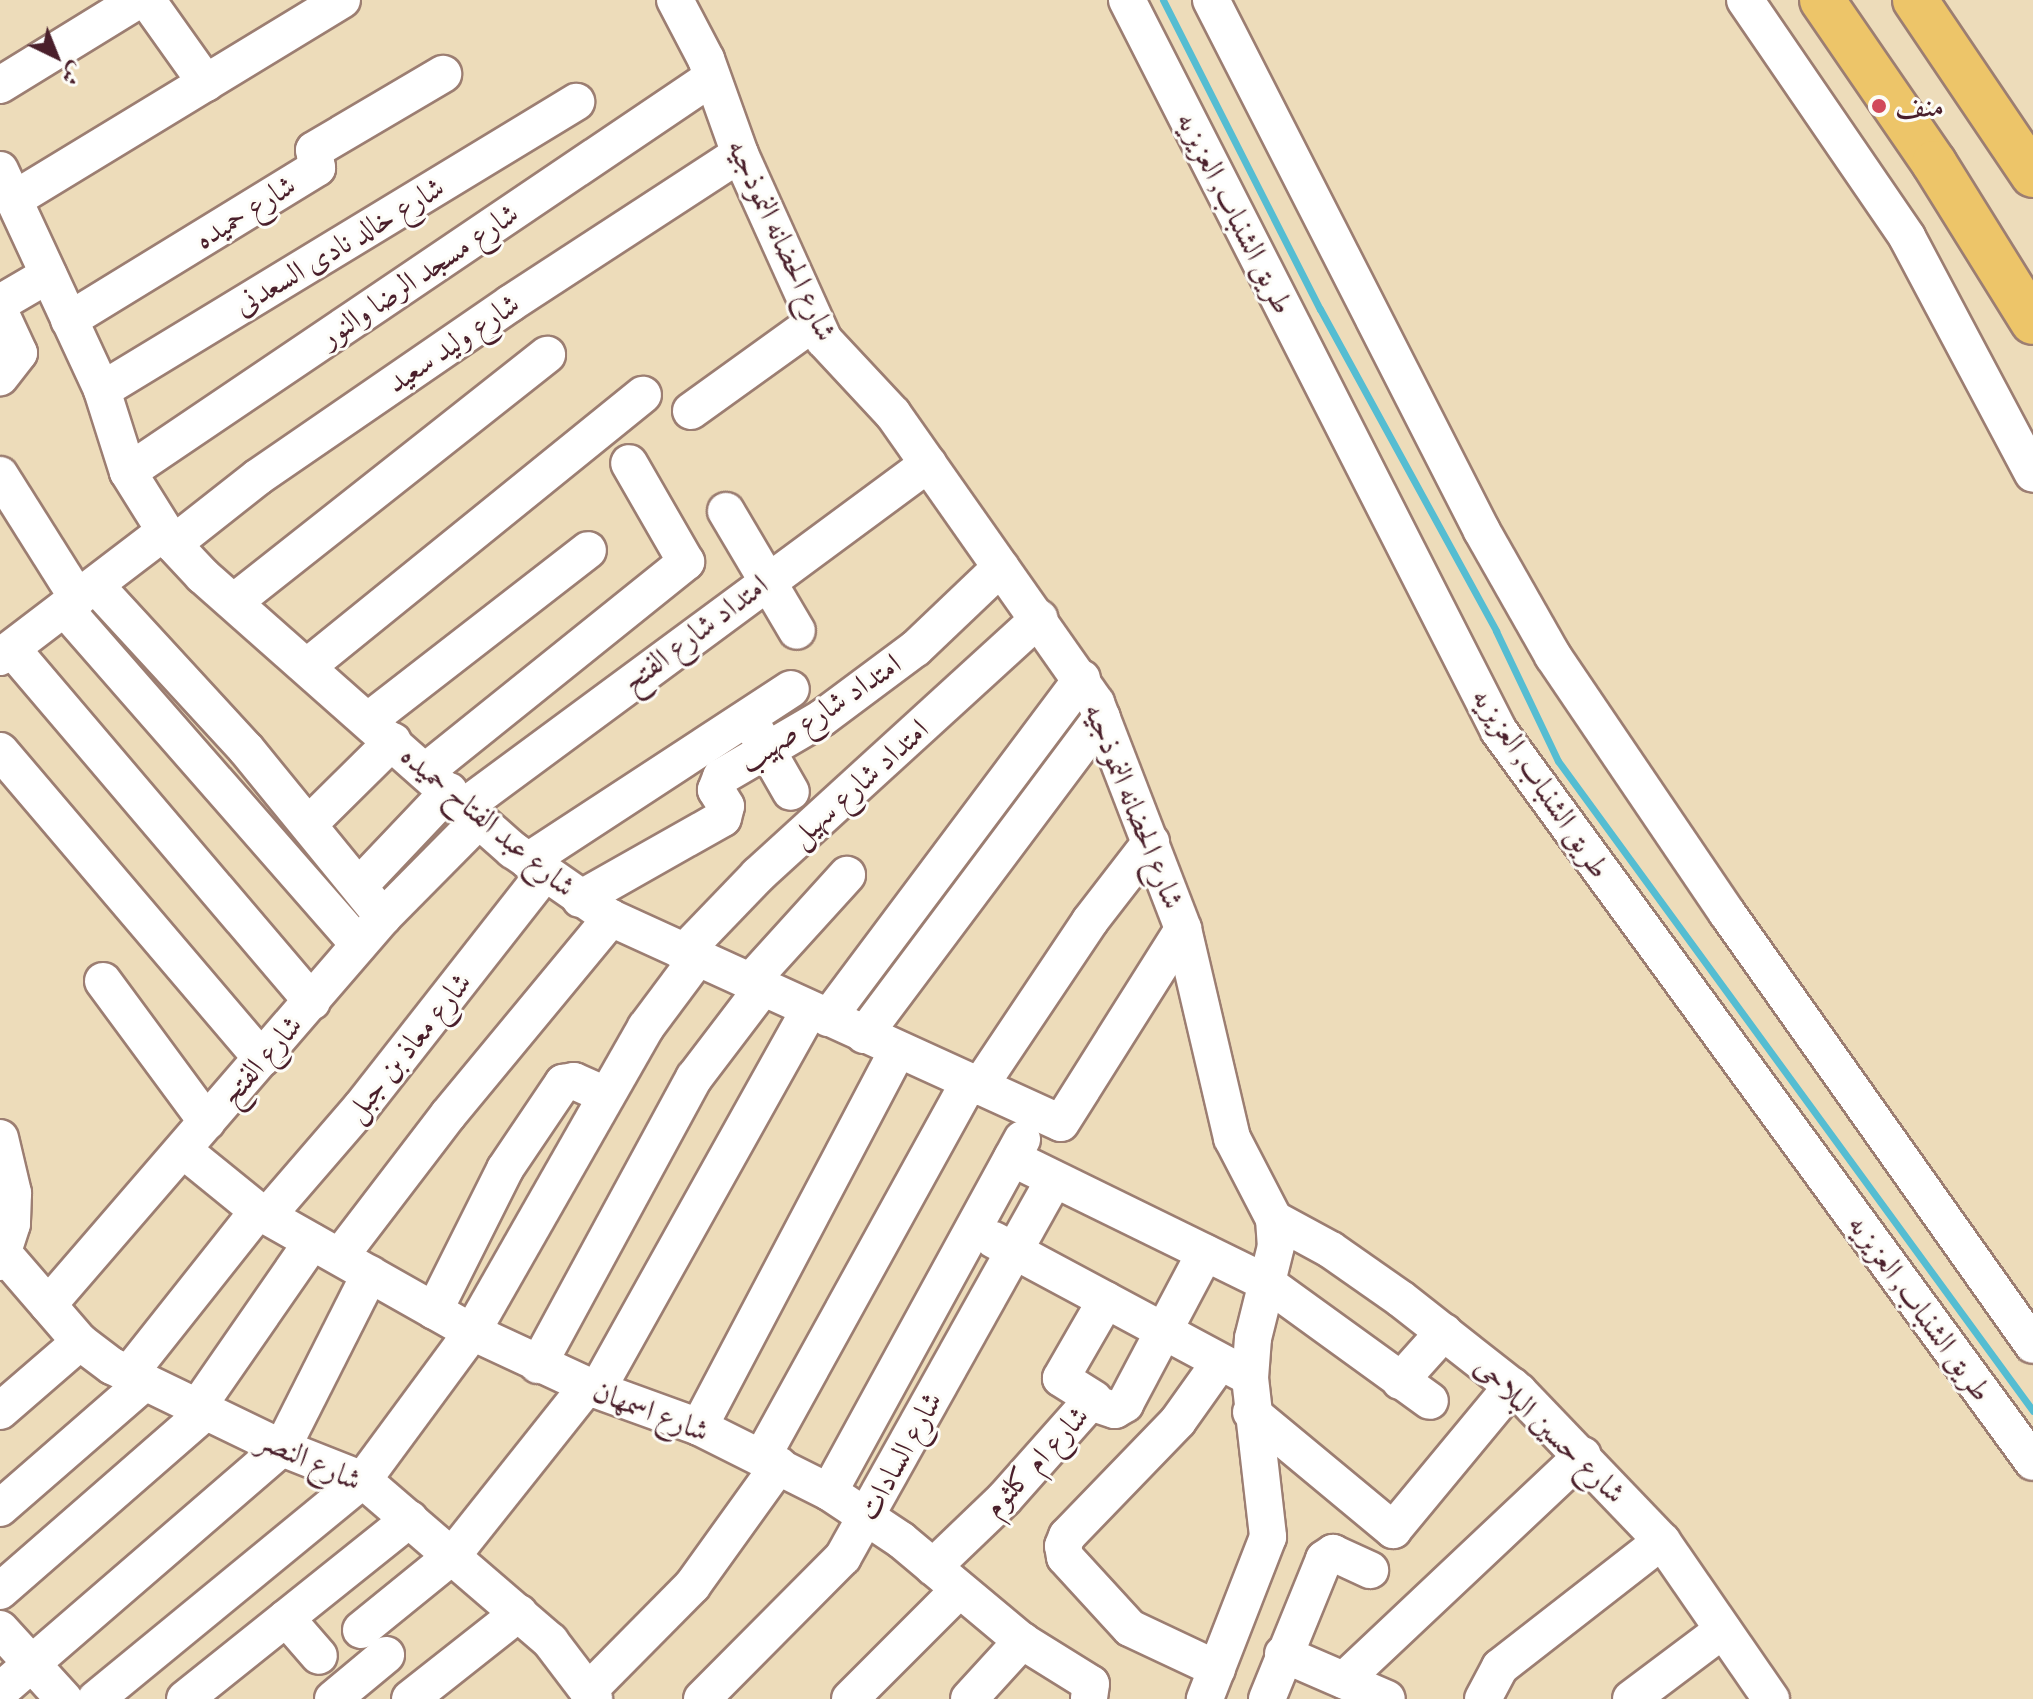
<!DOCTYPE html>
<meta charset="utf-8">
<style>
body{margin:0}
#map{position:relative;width:2033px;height:1699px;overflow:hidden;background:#eddcba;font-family:"EB Garamond",Amiri,serif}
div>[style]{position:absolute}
.stream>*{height:7px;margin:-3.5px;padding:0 3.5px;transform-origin:3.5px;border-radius:3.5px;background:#55bdd2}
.roads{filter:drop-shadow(2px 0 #9c7e72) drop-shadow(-2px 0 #9c7e72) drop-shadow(0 2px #9c7e72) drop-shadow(0 -2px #9c7e72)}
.minor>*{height:36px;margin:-18px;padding:0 18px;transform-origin:18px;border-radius:18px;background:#fff}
.highway>*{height:44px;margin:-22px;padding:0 22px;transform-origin:22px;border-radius:22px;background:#edc569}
.dots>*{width:22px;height:22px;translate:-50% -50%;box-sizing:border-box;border:4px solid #fdfcf7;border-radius:50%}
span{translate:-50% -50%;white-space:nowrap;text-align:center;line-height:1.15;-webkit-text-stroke:6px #fdfcf7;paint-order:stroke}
.poi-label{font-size:30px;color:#4a1f2b}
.left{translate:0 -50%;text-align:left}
.street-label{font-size:30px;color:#4a1f2b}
.north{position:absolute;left:16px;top:16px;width:80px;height:80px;-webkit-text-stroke:6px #fdfcf7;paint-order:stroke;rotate:137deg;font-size:22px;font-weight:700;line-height:32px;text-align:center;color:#4a1f2b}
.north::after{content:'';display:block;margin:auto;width:28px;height:36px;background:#4a1f2b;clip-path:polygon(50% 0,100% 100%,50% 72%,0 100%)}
</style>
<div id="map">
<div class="stream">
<i style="left:1163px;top:0;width:347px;rotate:63.1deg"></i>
<i style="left:1320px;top:309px;width:367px;rotate:61.3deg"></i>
<i style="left:1496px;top:631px;width:144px;rotate:64.5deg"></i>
<i style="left:1558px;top:761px;width:805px;rotate:53.84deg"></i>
</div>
<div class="roads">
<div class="minor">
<i style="left:147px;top:0;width:102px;rotate:54.6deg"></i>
<i style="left:675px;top:0;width:67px;rotate:62.3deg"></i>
<i style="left:706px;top:59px;width:101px;rotate:70.3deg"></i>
<i style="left:740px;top:154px;width:204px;rotate:65.7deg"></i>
<i style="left:824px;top:340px;width:101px;rotate:47deg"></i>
<i style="left:893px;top:414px;width:353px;rotate:54.9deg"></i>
<i style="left:1096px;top:703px;width:242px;rotate:68.9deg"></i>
<i style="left:1183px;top:929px;width:215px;rotate:76.8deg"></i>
<i style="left:1232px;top:1138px;width:91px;rotate:62.6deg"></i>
<i style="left:1274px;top:1219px;width:27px;rotate:86deg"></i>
<i style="left:1276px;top:1246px;width:95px;rotate:104deg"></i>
<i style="left:1253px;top:1338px;width:40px;rotate:94.3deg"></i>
<i style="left:1250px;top:1378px;width:160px;rotate:83.5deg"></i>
<i style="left:1268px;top:1537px;width:174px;rotate:111.3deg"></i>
<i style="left:1127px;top:0;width:820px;rotate:63.03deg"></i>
<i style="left:1499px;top:731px;width:905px;rotate:53.85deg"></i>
<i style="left:1211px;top:0;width:596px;rotate:62.96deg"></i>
<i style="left:1482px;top:531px;width:144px;rotate:60.4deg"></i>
<i style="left:1553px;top:656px;width:310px;rotate:55.9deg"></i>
<i style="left:1727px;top:913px;width:529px;rotate:54.69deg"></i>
<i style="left:1745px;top:0;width:287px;rotate:55.6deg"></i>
<i style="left:1907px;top:237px;width:268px;rotate:62deg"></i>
<i style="left:0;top:85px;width:162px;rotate:-31.6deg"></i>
<i style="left:0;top:170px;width:242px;rotate:65.1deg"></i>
<i style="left:102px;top:390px;width:86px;rotate:72.4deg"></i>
<i style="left:128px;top:472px;width:85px;rotate:58deg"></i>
<i style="left:173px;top:544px;width:44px;rotate:46.8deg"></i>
<i style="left:203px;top:576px;width:414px;rotate:41.5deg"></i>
<i style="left:513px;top:850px;width:119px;rotate:34.8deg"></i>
<i style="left:611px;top:918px;width:494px;rotate:24.5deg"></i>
<i style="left:1061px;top:1123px;width:229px;rotate:-57.8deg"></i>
<i style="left:13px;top:200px;width:385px;rotate:-31.3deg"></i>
<i style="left:0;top:303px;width:56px;rotate:-30.3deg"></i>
<i style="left:0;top:312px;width:45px;rotate:65.1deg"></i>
<i style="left:19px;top:353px;width:31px;rotate:128deg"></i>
<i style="left:69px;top:320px;width:291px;rotate:-31.5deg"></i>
<i style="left:317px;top:168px;width:18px;rotate:-99deg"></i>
<i style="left:314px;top:150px;width:150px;rotate:-30.5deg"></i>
<i style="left:102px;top:390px;width:555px;rotate:-31.28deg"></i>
<i style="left:691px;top:411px;width:153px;rotate:-35.7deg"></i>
<i style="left:128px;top:472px;width:704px;rotate:-34.05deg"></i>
<i style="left:0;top:475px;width:146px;rotate:57.8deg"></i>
<i style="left:726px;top:511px;width:139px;rotate:59.4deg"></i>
<i style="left:173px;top:544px;width:108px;rotate:-38.2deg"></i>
<i style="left:258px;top:477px;width:307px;rotate:-34.5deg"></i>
<i style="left:511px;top:303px;width:273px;rotate:-33.1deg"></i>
<i style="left:96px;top:586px;width:222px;rotate:47.4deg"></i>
<i style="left:246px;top:749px;width:217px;rotate:50.8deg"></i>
<i style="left:234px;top:602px;width:399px;rotate:-38.3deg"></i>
<i style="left:65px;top:609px;width:446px;rotate:48.8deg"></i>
<i style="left:12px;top:649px;width:463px;rotate:49.6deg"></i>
<i style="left:0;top:657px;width:206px;rotate:-37.3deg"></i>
<i style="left:308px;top:666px;width:431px;rotate:-39deg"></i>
<i style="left:369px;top:720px;width:277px;rotate:-37.8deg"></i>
<i style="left:756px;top:731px;width:70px;rotate:60.2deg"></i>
<i style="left:0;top:751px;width:404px;rotate:49.6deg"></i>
<i style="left:426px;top:771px;width:334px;rotate:-38.8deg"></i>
<i style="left:686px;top:562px;width:114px;rotate:-119.9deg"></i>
<i style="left:465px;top:806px;width:576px;rotate:-36.45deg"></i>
<i style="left:309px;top:824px;width:118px;rotate:-44.7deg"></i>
<i style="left:528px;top:861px;width:314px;rotate:-33.2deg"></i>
<i style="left:359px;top:886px;width:131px;rotate:-46.5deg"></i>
<i style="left:580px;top:899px;width:164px;rotate:-29.5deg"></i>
<i style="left:723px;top:818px;width:12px;rotate:-76deg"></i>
<i style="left:726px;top:806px;width:19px;rotate:-122deg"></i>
<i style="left:716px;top:790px;width:14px;rotate:-69deg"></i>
<i style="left:721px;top:777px;width:117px;rotate:-30.3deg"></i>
<i style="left:822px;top:718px;width:117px;rotate:-36.7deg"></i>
<i style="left:916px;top:648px;width:117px;rotate:-43.6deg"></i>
<i style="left:683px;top:953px;width:108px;rotate:-46.1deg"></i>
<i style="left:758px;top:875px;width:381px;rotate:-42.4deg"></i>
<i style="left:103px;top:981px;width:175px;rotate:53.6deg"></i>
<i style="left:749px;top:983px;width:146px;rotate:-47.8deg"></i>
<i style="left:828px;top:1018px;width:424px;rotate:-53.2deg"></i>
<i style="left:864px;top:1035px;width:397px;rotate:-53.2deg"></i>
<i style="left:979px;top:1087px;width:200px;rotate:-56.2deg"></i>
<i style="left:1090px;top:921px;width:100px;rotate:-52.3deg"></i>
<i style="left:0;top:1138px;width:57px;rotate:76.7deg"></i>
<i style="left:13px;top:1193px;width:31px;rotate:92deg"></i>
<i style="left:12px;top:1224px;width:40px;rotate:108deg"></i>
<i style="left:183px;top:1150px;width:97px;rotate:39.1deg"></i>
<i style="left:258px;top:1211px;width:246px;rotate:29.5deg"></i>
<i style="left:472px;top:1332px;width:138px;rotate:24.9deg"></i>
<i style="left:597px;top:1390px;width:109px;rotate:19.9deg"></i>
<i style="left:699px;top:1427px;width:145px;rotate:26.6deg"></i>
<i style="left:829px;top:1492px;width:87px;rotate:33.7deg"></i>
<i style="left:901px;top:1540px;width:158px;rotate:39.9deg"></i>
<i style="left:1022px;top:1641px;width:81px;rotate:31.9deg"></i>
<i style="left:1091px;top:1684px;width:15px;rotate:98deg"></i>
<i style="left:1012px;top:1158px;width:284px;rotate:26.1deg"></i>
<i style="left:1267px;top:1283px;width:201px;rotate:35.9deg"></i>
<i style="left:267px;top:1216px;width:145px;rotate:-49.2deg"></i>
<i style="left:362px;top:1106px;width:295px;rotate:-51.9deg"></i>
<i style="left:1274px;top:1219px;width:65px;rotate:28.5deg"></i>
<i style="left:1331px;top:1250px;width:85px;rotate:35deg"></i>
<i style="left:1401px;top:1299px;width:150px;rotate:38.2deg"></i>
<i style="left:1519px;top:1392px;width:207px;rotate:46.2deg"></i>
<i style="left:1662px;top:1541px;width:192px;rotate:55.4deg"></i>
<i style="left:994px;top:1240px;width:281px;rotate:28.2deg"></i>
<i style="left:4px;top:1254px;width:116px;rotate:49.2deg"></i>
<i style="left:80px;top:1342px;width:40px;rotate:37deg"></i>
<i style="left:112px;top:1366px;width:189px;rotate:25.8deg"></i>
<i style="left:282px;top:1448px;width:87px;rotate:21.6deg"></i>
<i style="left:363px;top:1480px;width:247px;rotate:40.7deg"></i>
<i style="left:550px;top:1641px;width:73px;rotate:52.8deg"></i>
<i style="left:341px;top:1255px;width:176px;rotate:-52.6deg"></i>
<i style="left:448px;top:1115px;width:256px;rotate:-50.4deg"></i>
<i style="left:48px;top:1305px;width:513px;rotate:-49.19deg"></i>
<i style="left:383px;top:917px;width:136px;rotate:-45.3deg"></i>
<i style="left:434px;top:1311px;width:159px;rotate:-63.4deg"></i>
<i style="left:505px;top:1169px;width:104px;rotate:-56deg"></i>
<i style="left:563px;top:1083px;width:11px;rotate:-10deg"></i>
<i style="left:574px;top:1081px;width:35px;rotate:24deg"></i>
<i style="left:538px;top:1365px;width:327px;rotate:-61.5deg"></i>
<i style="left:694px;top:1078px;width:111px;rotate:-52.7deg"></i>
<i style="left:128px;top:1375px;width:209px;rotate:-51.6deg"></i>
<i style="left:1400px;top:1381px;width:66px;rotate:-48.1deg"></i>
<i style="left:597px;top:1390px;width:434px;rotate:-60.8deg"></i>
<i style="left:1094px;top:1399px;width:39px;rotate:-148deg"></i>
<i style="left:1061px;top:1378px;width:90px;rotate:-60deg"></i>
<i style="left:197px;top:1408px;width:202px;rotate:-55.3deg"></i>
<i style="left:0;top:1411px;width:106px;rotate:-40.8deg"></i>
<i style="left:1251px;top:1412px;width:185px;rotate:39.7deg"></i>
<i style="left:1393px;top:1530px;width:187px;rotate:-50.4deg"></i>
<i style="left:699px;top:1427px;width:426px;rotate:-62.2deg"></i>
<i style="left:762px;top:1457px;width:428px;rotate:-61.1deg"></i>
<i style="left:829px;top:1492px;width:402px;rotate:-61.3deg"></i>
<i style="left:0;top:1508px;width:191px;rotate:-41deg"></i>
<i style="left:933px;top:1567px;width:98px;rotate:-43.8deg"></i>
<i style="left:1004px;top:1499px;width:130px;rotate:-48.4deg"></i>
<i style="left:1090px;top:1402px;width:26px;rotate:18deg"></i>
<i style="left:1115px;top:1410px;width:12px;rotate:-31deg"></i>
<i style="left:1125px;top:1404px;width:171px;rotate:-62.1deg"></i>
<i style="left:0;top:1591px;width:272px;rotate:-41.1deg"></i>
<i style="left:286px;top:1618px;width:50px;rotate:49deg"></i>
<i style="left:0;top:1629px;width:95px;rotate:47.6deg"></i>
<i style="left:361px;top:1630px;width:117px;rotate:-39.1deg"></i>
<i style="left:452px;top:1556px;width:217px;rotate:-51.5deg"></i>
<i style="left:1283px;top:1654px;width:113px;rotate:23.4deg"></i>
<i style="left:1217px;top:1669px;width:96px;rotate:-154.8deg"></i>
<i style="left:1130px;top:1628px;width:96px;rotate:-132.5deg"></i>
<i style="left:1065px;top:1557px;width:11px;rotate:-100deg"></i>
<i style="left:1063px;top:1546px;width:11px;rotate:-68deg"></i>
<i style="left:1067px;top:1536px;width:160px;rotate:-46deg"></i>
<i style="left:1178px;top:1421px;width:72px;rotate:-54.6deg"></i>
<i style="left:1344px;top:1680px;width:328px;rotate:-43.3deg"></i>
<i style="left:0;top:1691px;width:372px;rotate:-40.8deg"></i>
<i style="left:282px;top:1448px;width:195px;rotate:-63.2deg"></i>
<i style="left:588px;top:1691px;width:148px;rotate:-45.3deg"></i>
<i style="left:692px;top:1586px;width:149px;rotate:-54.3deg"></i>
<i style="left:96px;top:1699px;width:345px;rotate:-39.4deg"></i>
<i style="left:363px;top:1480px;width:184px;rotate:-53.6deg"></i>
<i style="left:472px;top:1332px;width:351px;rotate:-60.3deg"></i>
<i style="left:646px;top:1027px;width:84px;rotate:-53.3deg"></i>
<i style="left:185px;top:1699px;width:288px;rotate:-38.7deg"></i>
<i style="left:333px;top:1699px;width:69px;rotate:-39.7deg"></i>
<i style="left:410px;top:1699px;width:139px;rotate:-38.3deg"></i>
<i style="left:702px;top:1699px;width:200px;rotate:-45.2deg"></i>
<i style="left:843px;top:1557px;width:432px;rotate:-60.8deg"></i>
<i style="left:850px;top:1699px;width:153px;rotate:-45deg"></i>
<i style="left:969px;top:1699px;width:79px;rotate:-47.6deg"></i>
<i style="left:1267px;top:1699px;width:151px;rotate:-67.8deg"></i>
<i style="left:1324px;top:1559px;width:11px;rotate:-34deg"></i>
<i style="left:1333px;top:1553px;width:41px;rotate:24.7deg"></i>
<i style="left:1483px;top:1699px;width:36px;rotate:-62deg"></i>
<i style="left:1500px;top:1667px;width:205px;rotate:-37.9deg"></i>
<i style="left:1631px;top:1699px;width:115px;rotate:-36.9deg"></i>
</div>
<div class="highway">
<i style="left:1822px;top:0;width:198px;rotate:55.5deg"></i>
<i style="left:1934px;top:163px;width:187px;rotate:58.1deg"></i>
<i style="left:1915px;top:0;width:211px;rotate:56deg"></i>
</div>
</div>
<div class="dots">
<i style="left:1879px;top:106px;background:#d1495b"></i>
</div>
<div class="poi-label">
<span class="left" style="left:1895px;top:106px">منف</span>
</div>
<div class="street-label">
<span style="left:245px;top:212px;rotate:-32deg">شارع حميده</span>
<span style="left:1235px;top:213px;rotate:63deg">طريق الشنباب, العزيزيه</span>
<span style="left:782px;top:240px;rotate:65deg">شارع الحضانه النموذجيه</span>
<span style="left:339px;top:246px;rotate:-31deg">شارع خالد نادى السعدنى</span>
<span style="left:419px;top:275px;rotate:-34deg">شارع مسجد الرضا والنور</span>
<span style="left:453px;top:343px;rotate:-34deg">شارع وليد سعيد</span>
<span style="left:695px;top:633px;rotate:-37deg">امتداد شارع الفتح</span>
<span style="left:820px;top:713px;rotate:-34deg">امتداد شارع صهيب</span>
<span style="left:859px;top:783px;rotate:-42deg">امتداد شارع سهيل</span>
<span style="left:1541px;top:783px;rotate:56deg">طريق الشنباب, العزيزيه</span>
<span style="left:1134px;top:806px;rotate:68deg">شارع الحضانه النموذجيه</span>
<span style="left:488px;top:821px;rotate:40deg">شارع عبد الفتاح حميده</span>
<span style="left:408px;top:1047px;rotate:-51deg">شارع معاذ بن جبل</span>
<span style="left:261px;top:1060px;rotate:-49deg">شارع الفتح</span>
<span style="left:1920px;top:1308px;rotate:54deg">طريق الشنباب, العزيزيه</span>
<span style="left:651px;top:1411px;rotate:21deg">شارع اسمهان</span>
<span style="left:1550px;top:1430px;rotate:44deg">شارع حسين البلاحى</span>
<span style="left:900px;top:1456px;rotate:-61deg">شارع السادات</span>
<span style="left:310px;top:1460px;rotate:24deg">شارع النصر</span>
<span style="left:1036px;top:1461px;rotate:-47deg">شارع ام كلثوم</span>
</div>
<div class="north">ش</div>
</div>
